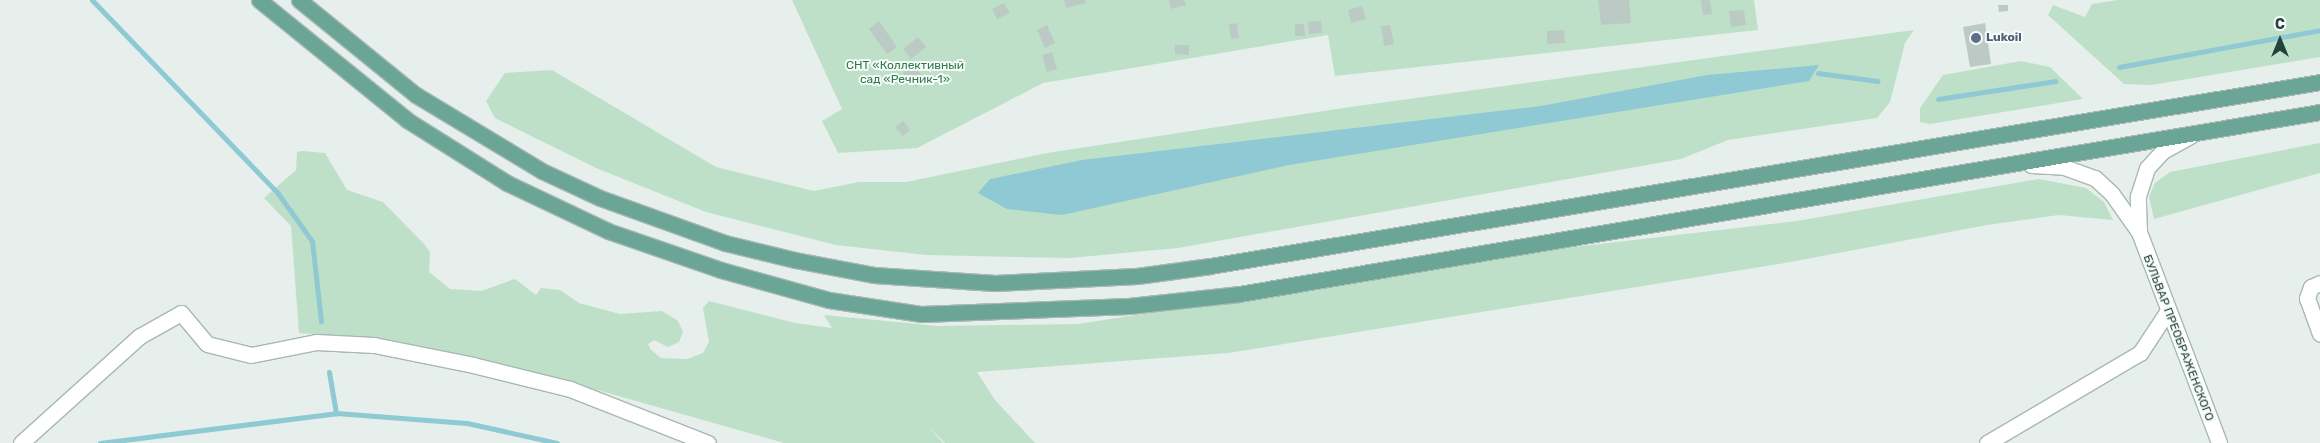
<!DOCTYPE html>
<meta charset="utf-8">
<style>
body{margin:0}
#map{position:relative;width:2320px;height:443px;overflow:hidden;background:#e6efeb;font-family:Rubik,sans-serif}
div>[style]{position:absolute}
.green>*{inset:0;background:#bfe0c8}
.water>*{inset:0;background:#8ec9d4}
.stream>*{height:5px;margin:-2.5px;padding:0 2.5px;transform-origin:2.5px;border-radius:2.5px;background:#8ec9d4}
.building>*{inset:0;background:#bbcac4}
.roads{filter:drop-shadow(1px 0 #a8b8b2) drop-shadow(-1px 0 #a8b8b2) drop-shadow(0 1px #a8b8b2) drop-shadow(0 -1px #a8b8b2)}
.minor>*{height:15px;margin:-7.5px;padding:0 7.5px;transform-origin:7.5px;border-radius:7.5px;background:#fff}
.major>*{height:15px;margin:-7.5px;padding:0 7.5px;transform-origin:7.5px;border-radius:7.5px;background:#6aa596}
.dots>*{width:14px;height:14px;translate:-50% -50%;box-sizing:border-box;border:2px solid #f7fbf9;border-radius:50%}
span{translate:-50% -50%;white-space:nowrap;text-align:center;line-height:1.15;-webkit-text-stroke:4px #f7fbf9;paint-order:stroke}
.service-label{font-size:12px;color:#4e5e75;font-weight:700}
.left{translate:0 -50%;text-align:left}
.park-label{font-size:12px;color:#2d7a4b}
.street-label{font-size:12px;color:#24423a}
.north{position:absolute;left:2255px;top:15px;width:50px;height:50px;-webkit-text-stroke:4px #f7fbf9;paint-order:stroke;rotate:0deg;font-size:14px;font-weight:700;line-height:20px;text-align:center;color:#24423a}
.north::after{content:'';display:block;margin:auto;width:18px;height:22px;background:#24423a;clip-path:polygon(50% 0,100% 100%,50% 72%,0 100%)}
</style>
<div id="map">
<div class="green">
<i style="clip-path:polygon(792px 0,1754px 0,1758px 30px,1335px 76px,1328px 35px,1043px 83px,917px 148px,838px 153px,822px 121px,842px 109px)"></i>
<i style="clip-path:polygon(2118px 0,2320px 0,2320px 57px,2151px 85px,2124px 84px,2048px 15px,2053px 5px,2085px 17px,2092px 4px)"></i>
<i style="clip-path:polygon(1914px 30px,1905px 43px,1890px 102px,1877px 118px,1728px 140px,1681px 159px,1178px 248px,1070px 258px,926px 255px,836px 245px,706px 212px,596px 168px,495px 118px,486px 101px,505px 73px,552px 70px,716px 167px,814px 191px,859px 182px,906px 182px,1047px 153px,1350px 107px)"></i>
<i style="clip-path:polygon(2021px 61px,2050px 67px,2083px 99px,1930px 124px,1920px 122px,1920px 108px,1943px 75px)"></i>
<i style="clip-path:polygon(2320px 143px,2320px 173px,2154px 219px,2149px 197px,2155px 183px,2170px 172px)"></i>
<i style="clip-path:polygon(302px 151px,325px 153px,347px 190px,383px 202px,424px 244px,430px 252px,429px 272px,450px 289px,481px 291px,515px 279px,536px 295px,541px 288px,560px 290px,579px 303px,620px 314px,662px 311px,678px 321px,683px 332px,679px 342px,668px 347px,654px 340px,648px 344px,651px 350px,661px 358px,687px 359px,703px 353px,709px 342px,703px 308px,709px 301px,795px 323px,832px 328px,824px 315px,938px 326px,1078px 324px,1574px 247px,1797px 221px,2039px 179px,2086px 188px,2104px 202px,2113px 220px,2059px 215px,1987px 225px,1785px 263px,1228px 353px,977px 372px,995px 400px,1035px 443px,945px 443px,928px 426px,943px 443px,784px 443px,523px 369px,380px 339px,299px 333px,291px 226px,264px 198px,296px 170px,297px 152px)"></i>
</div>
<div class="water">
<i style="clip-path:polygon(1819px 65px,1809px 81px,1289px 165px,1062px 215px,1007px 209px,978px 193px,990px 179px,1082px 160px,1541px 106px,1707px 75px)"></i>
</div>
<div class="stream">
<i style="left:92px;top:0;width:267px;rotate:46.1deg"></i>
<i style="left:277px;top:192px;width:60px;rotate:54.5deg"></i>
<i style="left:312px;top:241px;width:81px;rotate:83.6deg"></i>
<i style="left:2119px;top:67px;width:204px;rotate:-10.4deg"></i>
<i style="left:1818px;top:73px;width:60px;rotate:7.7deg"></i>
<i style="left:1938px;top:99px;width:119px;rotate:-8.7deg"></i>
<i style="left:329px;top:372px;width:42px;rotate:80.3deg"></i>
<i style="left:100px;top:443px;width:238px;rotate:-7.2deg"></i>
<i style="left:336px;top:413px;width:131px;rotate:4.4deg"></i>
<i style="left:467px;top:423px;width:92px;rotate:12.5deg"></i>
</div>
<div class="building">
<i style="clip-path:polygon(1064px 0,1085px 0,1086px 3px,1066px 8px)"></i>
<i style="clip-path:polygon(1169px 0,1184px 0,1186px 5px,1171px 9px)"></i>
<i style="clip-path:polygon(1598px 0,1629px 0,1631px 23px,1601px 25px)"></i>
<i style="clip-path:polygon(1701px 0,1710px 0,1712px 14px,1703px 15px)"></i>
<i style="clip-path:polygon(1004px 3px,1010px 13px,997px 19px,992px 9px)"></i>
<i style="clip-path:polygon(1998px 5px,2008px 5px,2008px 11px,1999px 12px)"></i>
<i style="clip-path:polygon(1362px 6px,1366px 19px,1351px 23px,1348px 10px)"></i>
<i style="clip-path:polygon(1744px 10px,1746px 25px,1731px 27px,1729px 11px)"></i>
<i style="clip-path:polygon(879px 21px,897px 47px,887px 54px,869px 29px)"></i>
<i style="clip-path:polygon(1321px 21px,1322px 33px,1309px 34px,1308px 22px)"></i>
<i style="clip-path:polygon(1237px 23px,1239px 38px,1231px 39px,1229px 24px)"></i>
<i style="clip-path:polygon(1985px 23px,1991px 64px,1970px 67px,1963px 27px)"></i>
<i style="clip-path:polygon(1295px 24px,1304px 24px,1305px 36px,1295px 36px)"></i>
<i style="clip-path:polygon(1047px 25px,1055px 43px,1045px 48px,1037px 30px)"></i>
<i style="clip-path:polygon(1390px 25px,1394px 44px,1384px 46px,1381px 26px)"></i>
<i style="clip-path:polygon(1564px 30px,1565px 43px,1547px 44px,1547px 31px)"></i>
<i style="clip-path:polygon(918px 37px,926px 47px,911px 59px,903px 49px)"></i>
<i style="clip-path:polygon(1175px 45px,1189px 45px,1189px 55px,1175px 54px)"></i>
<i style="clip-path:polygon(1052px 52px,1057px 69px,1047px 72px,1042px 55px)"></i>
<i style="clip-path:polygon(913px 65px,925px 79px,916px 87px,903px 73px)"></i>
<i style="clip-path:polygon(903px 121px,910px 130px,903px 136px,895px 127px)"></i>
</div>
<div class="roads">
<div class="minor">
<i style="left:2031px;top:165px;width:33px;rotate:3deg"></i>
<i style="left:2064px;top:167px;width:33px;rotate:20deg"></i>
<i style="left:2095px;top:178px;width:23px;rotate:43deg"></i>
<i style="left:2112px;top:194px;width:47px;rotate:54.6deg"></i>
<i style="left:2139px;top:232px;width:226px;rotate:69.2deg"></i>
<i style="left:2139px;top:232px;width:36px;rotate:-92deg"></i>
<i style="left:2138px;top:196px;width:29px;rotate:-72deg"></i>
<i style="left:2147px;top:168px;width:23px;rotate:-47deg"></i>
<i style="left:2163px;top:151px;width:31px;rotate:-29deg"></i>
<i style="left:2320px;top:283px;width:10px;rotate:156deg"></i>
<i style="left:2311px;top:287px;width:12px;rotate:110deg"></i>
<i style="left:2307px;top:298px;width:38px;rotate:70deg"></i>
<i style="left:21px;top:443px;width:160px;rotate:-42deg"></i>
<i style="left:140px;top:336px;width:47px;rotate:-29.3deg"></i>
<i style="left:181px;top:313px;width:40px;rotate:50deg"></i>
<i style="left:207px;top:344px;width:45px;rotate:14deg"></i>
<i style="left:251px;top:355px;width:66px;rotate:-11.3deg"></i>
<i style="left:316px;top:342px;width:58px;rotate:3deg"></i>
<i style="left:374px;top:345px;width:101px;rotate:11.4deg"></i>
<i style="left:473px;top:365px;width:100px;rotate:13.9deg"></i>
<i style="left:570px;top:389px;width:148px;rotate:21.4deg"></i>
<i style="left:1987px;top:443px;width:178px;rotate:-30.5deg"></i>
<i style="left:2140px;top:353px;width:49px;rotate:-56.6deg"></i>
</div>
<div class="major">
<i style="left:259px;top:0;width:191px;rotate:39deg"></i>
<i style="left:407px;top:120px;width:118px;rotate:32.2deg"></i>
<i style="left:507px;top:183px;width:112px;rotate:25.4deg"></i>
<i style="left:608px;top:231px;width:120px;rotate:19deg"></i>
<i style="left:721px;top:270px;width:112px;rotate:15.5deg"></i>
<i style="left:829px;top:300px;width:94px;rotate:8.6deg"></i>
<i style="left:922px;top:314px;width:207px;rotate:-2.2deg"></i>
<i style="left:1129px;top:306px;width:111px;rotate:-6.2deg"></i>
<i style="left:1239px;top:294px;width:1096px;rotate:-9.56deg"></i>
<i style="left:299px;top:0;width:151px;rotate:39.1deg"></i>
<i style="left:416px;top:95px;width:147px;rotate:31.1deg"></i>
<i style="left:542px;top:171px;width:64px;rotate:25deg"></i>
<i style="left:600px;top:198px;width:133px;rotate:19.8deg"></i>
<i style="left:725px;top:243px;width:72px;rotate:13.7deg"></i>
<i style="left:795px;top:260px;width:80px;rotate:10.8deg"></i>
<i style="left:874px;top:275px;width:121px;rotate:3.8deg"></i>
<i style="left:995px;top:283px;width:142px;rotate:-2.8deg"></i>
<i style="left:1137px;top:276px;width:74px;rotate:-7.8deg"></i>
<i style="left:1210px;top:266px;width:1125px;rotate:-9.41deg"></i>
</div>
</div>
<div class="dots">
<i style="left:1976px;top:38px;background:#5c6f8a"></i>
</div>
<div class="service-label">
<span class="left" style="left:1986px;top:38px">Lukoil</span>
</div>
<div class="park-label">
<span style="left:905px;top:73px">СНТ «Коллективный<br>сад «Речник-1»</span>
</div>
<div class="street-label">
<span style="left:2178px;top:338px;rotate:69deg">БУЛЬВАР ПРЕОБРАЖЕНСКОГО</span>
</div>
<div class="north">С</div>
</div>
